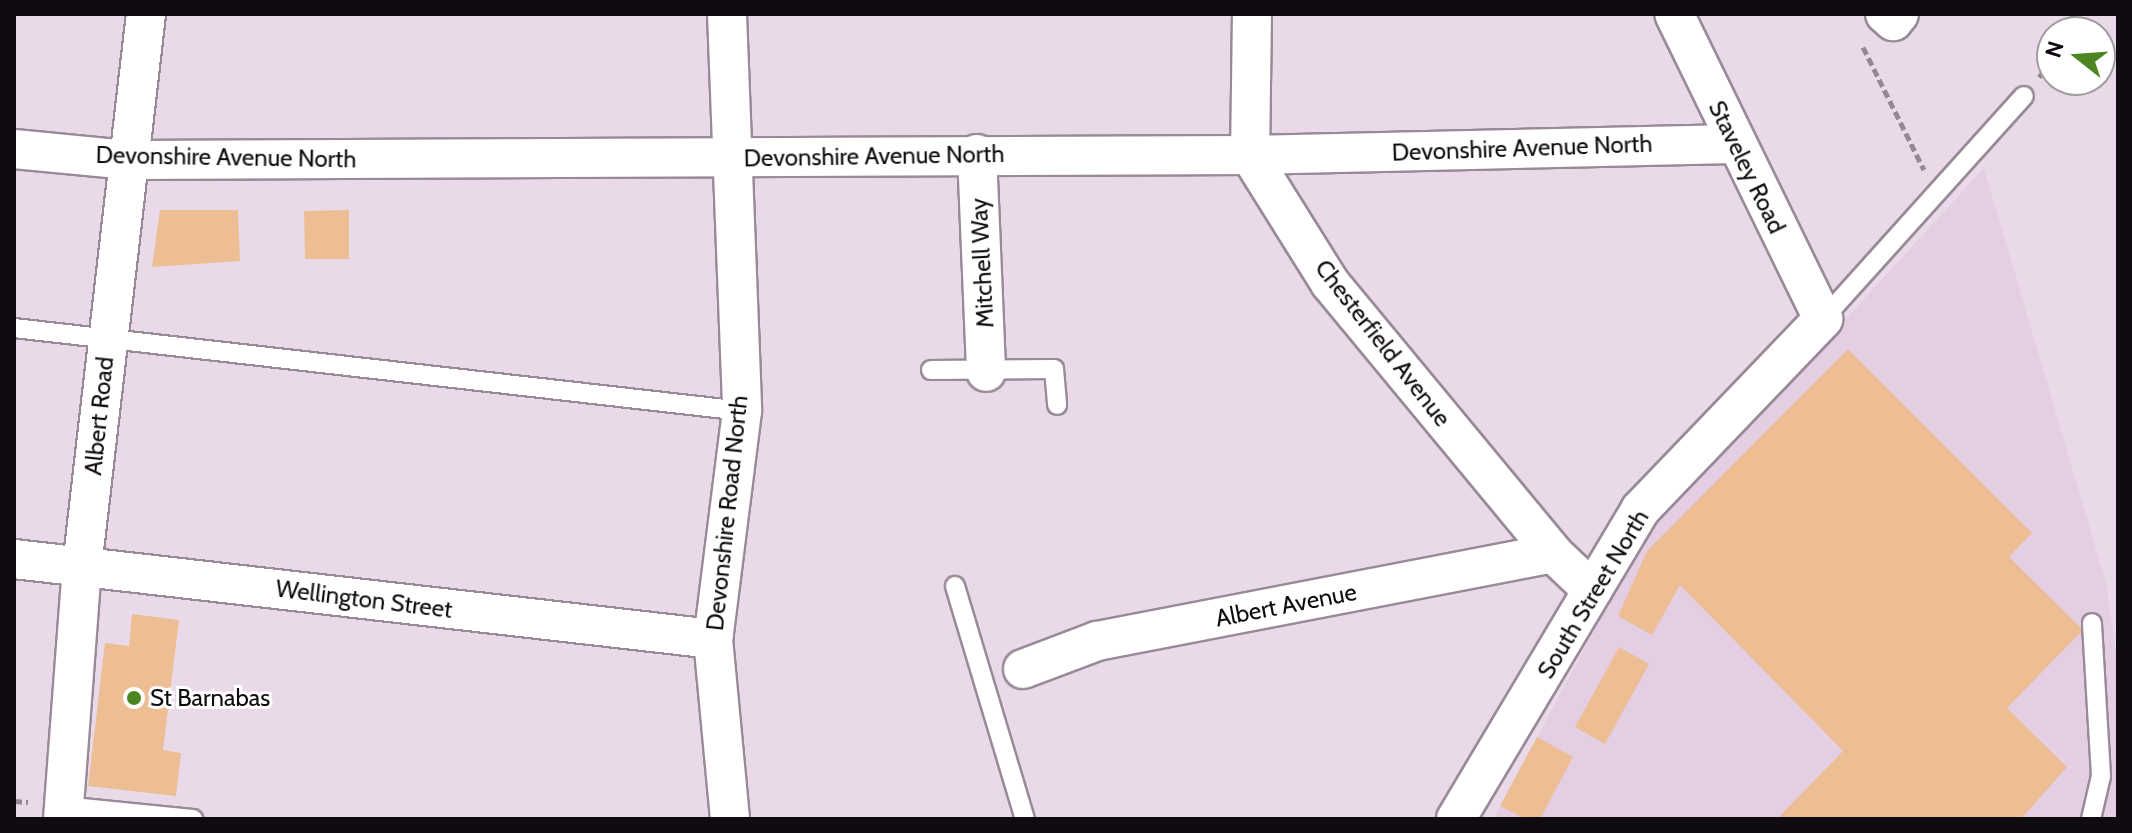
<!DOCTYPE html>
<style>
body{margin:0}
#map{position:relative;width:2132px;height:833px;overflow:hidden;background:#eadae9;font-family:Cabin,sans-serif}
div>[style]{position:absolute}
.built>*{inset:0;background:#e4cee3}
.building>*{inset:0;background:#edbd93}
.path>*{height:5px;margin-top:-2.5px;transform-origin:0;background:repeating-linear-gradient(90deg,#958994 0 8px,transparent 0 12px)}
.roads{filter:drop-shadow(2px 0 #998a98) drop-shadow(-2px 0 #998a98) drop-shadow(0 2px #998a98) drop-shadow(0 -2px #998a98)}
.lane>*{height:18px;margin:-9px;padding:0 9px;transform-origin:9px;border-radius:9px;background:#fff}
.street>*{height:38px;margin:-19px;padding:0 19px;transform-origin:19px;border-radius:19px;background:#fff}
.dots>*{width:22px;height:22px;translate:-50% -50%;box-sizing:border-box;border:4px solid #fff;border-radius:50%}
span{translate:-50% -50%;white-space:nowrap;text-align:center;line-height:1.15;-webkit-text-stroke:6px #fff;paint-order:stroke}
.street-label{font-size:24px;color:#100b10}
.poi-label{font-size:24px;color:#100b10}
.left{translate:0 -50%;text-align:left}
.frame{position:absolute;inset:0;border:16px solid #100b10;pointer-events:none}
.north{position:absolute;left:2036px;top:16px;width:80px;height:80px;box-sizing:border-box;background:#fff;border:2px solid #9f9d9f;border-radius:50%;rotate:287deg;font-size:22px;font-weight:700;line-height:32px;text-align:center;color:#100b10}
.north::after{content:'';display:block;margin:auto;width:28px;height:36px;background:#4c8521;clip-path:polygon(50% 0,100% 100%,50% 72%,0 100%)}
</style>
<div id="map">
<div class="built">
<i style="clip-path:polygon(1984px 168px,2106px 583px,2118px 667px,2118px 819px,1493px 819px,1643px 540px)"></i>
</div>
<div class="building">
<i style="clip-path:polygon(160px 210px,238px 210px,240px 261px,152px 267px)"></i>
<i style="clip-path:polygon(349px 210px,349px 259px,305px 259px,304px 211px)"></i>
<i style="clip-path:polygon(1848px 349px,2032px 533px,2009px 557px,2083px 630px,2007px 708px,2067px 767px,2021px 819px,1777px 819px,1843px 751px,1680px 585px,1652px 635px,1618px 616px,1647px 551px)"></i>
<i style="clip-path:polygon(132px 614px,179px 620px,163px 750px,181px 753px,176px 796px,88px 786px,105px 643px,129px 646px)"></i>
<i style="clip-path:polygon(1619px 647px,1649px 664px,1605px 744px,1575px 727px)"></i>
<i style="clip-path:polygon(1537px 737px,1573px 757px,1540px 819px,1525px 819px,1500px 806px)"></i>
</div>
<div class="path">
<i style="left:2066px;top:32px;width:19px;rotate:-69deg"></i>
<i style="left:1863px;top:47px;width:137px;rotate:63.6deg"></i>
<i style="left:2039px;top:77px;width:21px;rotate:-51deg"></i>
<i style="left:14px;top:801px;width:14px;rotate:4deg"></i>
</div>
<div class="roads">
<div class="lane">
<i style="left:1823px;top:319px;width:300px;rotate:-48deg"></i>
<i style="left:14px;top:328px;width:733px;rotate:6.5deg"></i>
<i style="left:931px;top:370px;width:123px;rotate:-0.5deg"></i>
<i style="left:1054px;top:369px;width:36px;rotate:85deg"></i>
<i style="left:955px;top:586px;width:243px;rotate:73.3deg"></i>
<i style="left:64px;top:806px;width:130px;rotate:5.8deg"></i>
<i style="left:2091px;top:819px;width:44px;rotate:-76.9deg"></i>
<i style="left:2101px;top:776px;width:153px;rotate:-93.4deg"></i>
</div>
<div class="street">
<i style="left:727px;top:14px;width:397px;rotate:87.8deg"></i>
<i style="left:742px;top:411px;width:230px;rotate:97.2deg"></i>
<i style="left:713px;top:639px;width:181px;rotate:84.6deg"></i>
<i style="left:1252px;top:14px;width:141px;rotate:90.8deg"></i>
<i style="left:1250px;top:155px;width:151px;rotate:58deg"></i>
<i style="left:1330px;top:283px;width:350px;rotate:50.4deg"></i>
<i style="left:1553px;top:553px;width:54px;rotate:43.5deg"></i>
<i style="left:1885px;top:14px;width:11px;rotate:41deg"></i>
<i style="left:1893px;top:21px;width:9px;rotate:-49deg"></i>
<i style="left:14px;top:149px;width:116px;rotate:5.5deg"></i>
<i style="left:129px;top:160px;width:1121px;rotate:-0.26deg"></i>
<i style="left:1250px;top:155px;width:484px;rotate:-1.3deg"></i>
<i style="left:977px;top:154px;width:218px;rotate:87.6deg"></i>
<i style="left:14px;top:559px;width:704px;rotate:6.53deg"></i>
<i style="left:1023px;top:669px;width:79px;rotate:-20.7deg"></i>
<i style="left:1097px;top:641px;width:464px;rotate:-10.9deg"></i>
<i style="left:63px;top:819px;width:253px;rotate:-85.7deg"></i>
<i style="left:82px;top:567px;width:557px;rotate:-83.4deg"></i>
<i style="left:1456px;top:819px;width:360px;rotate:-59.2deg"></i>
<i style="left:1640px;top:510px;width:265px;rotate:-46.2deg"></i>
<i style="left:1823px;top:319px;width:339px;rotate:-116deg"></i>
</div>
</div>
<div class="dots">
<i style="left:134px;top:698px;background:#4c8521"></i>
</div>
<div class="street-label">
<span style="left:1522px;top:148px;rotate:-2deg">Devonshire Avenue North</span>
<span style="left:874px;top:156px;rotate:-1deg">Devonshire Avenue North</span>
<span style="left:226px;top:157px;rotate:1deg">Devonshire Avenue North</span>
<span style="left:1747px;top:167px;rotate:64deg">Staveley Road</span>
<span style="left:982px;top:263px;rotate:-93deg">Mitchell Way</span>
<span style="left:1383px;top:343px;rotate:52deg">Chesterfield Avenue</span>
<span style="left:99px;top:416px;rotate:-84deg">Albert Road</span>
<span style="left:727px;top:513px;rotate:-84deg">Devonshire Road North</span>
<span style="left:1593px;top:594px;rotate:-59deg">South Street North</span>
<span style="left:364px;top:599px;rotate:7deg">Wellington Street</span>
<span style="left:1286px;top:605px;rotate:-11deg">Albert Avenue</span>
</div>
<div class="poi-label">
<span class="left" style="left:150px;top:698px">St Barnabas</span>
</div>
<div class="frame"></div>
<div class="north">N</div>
</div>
